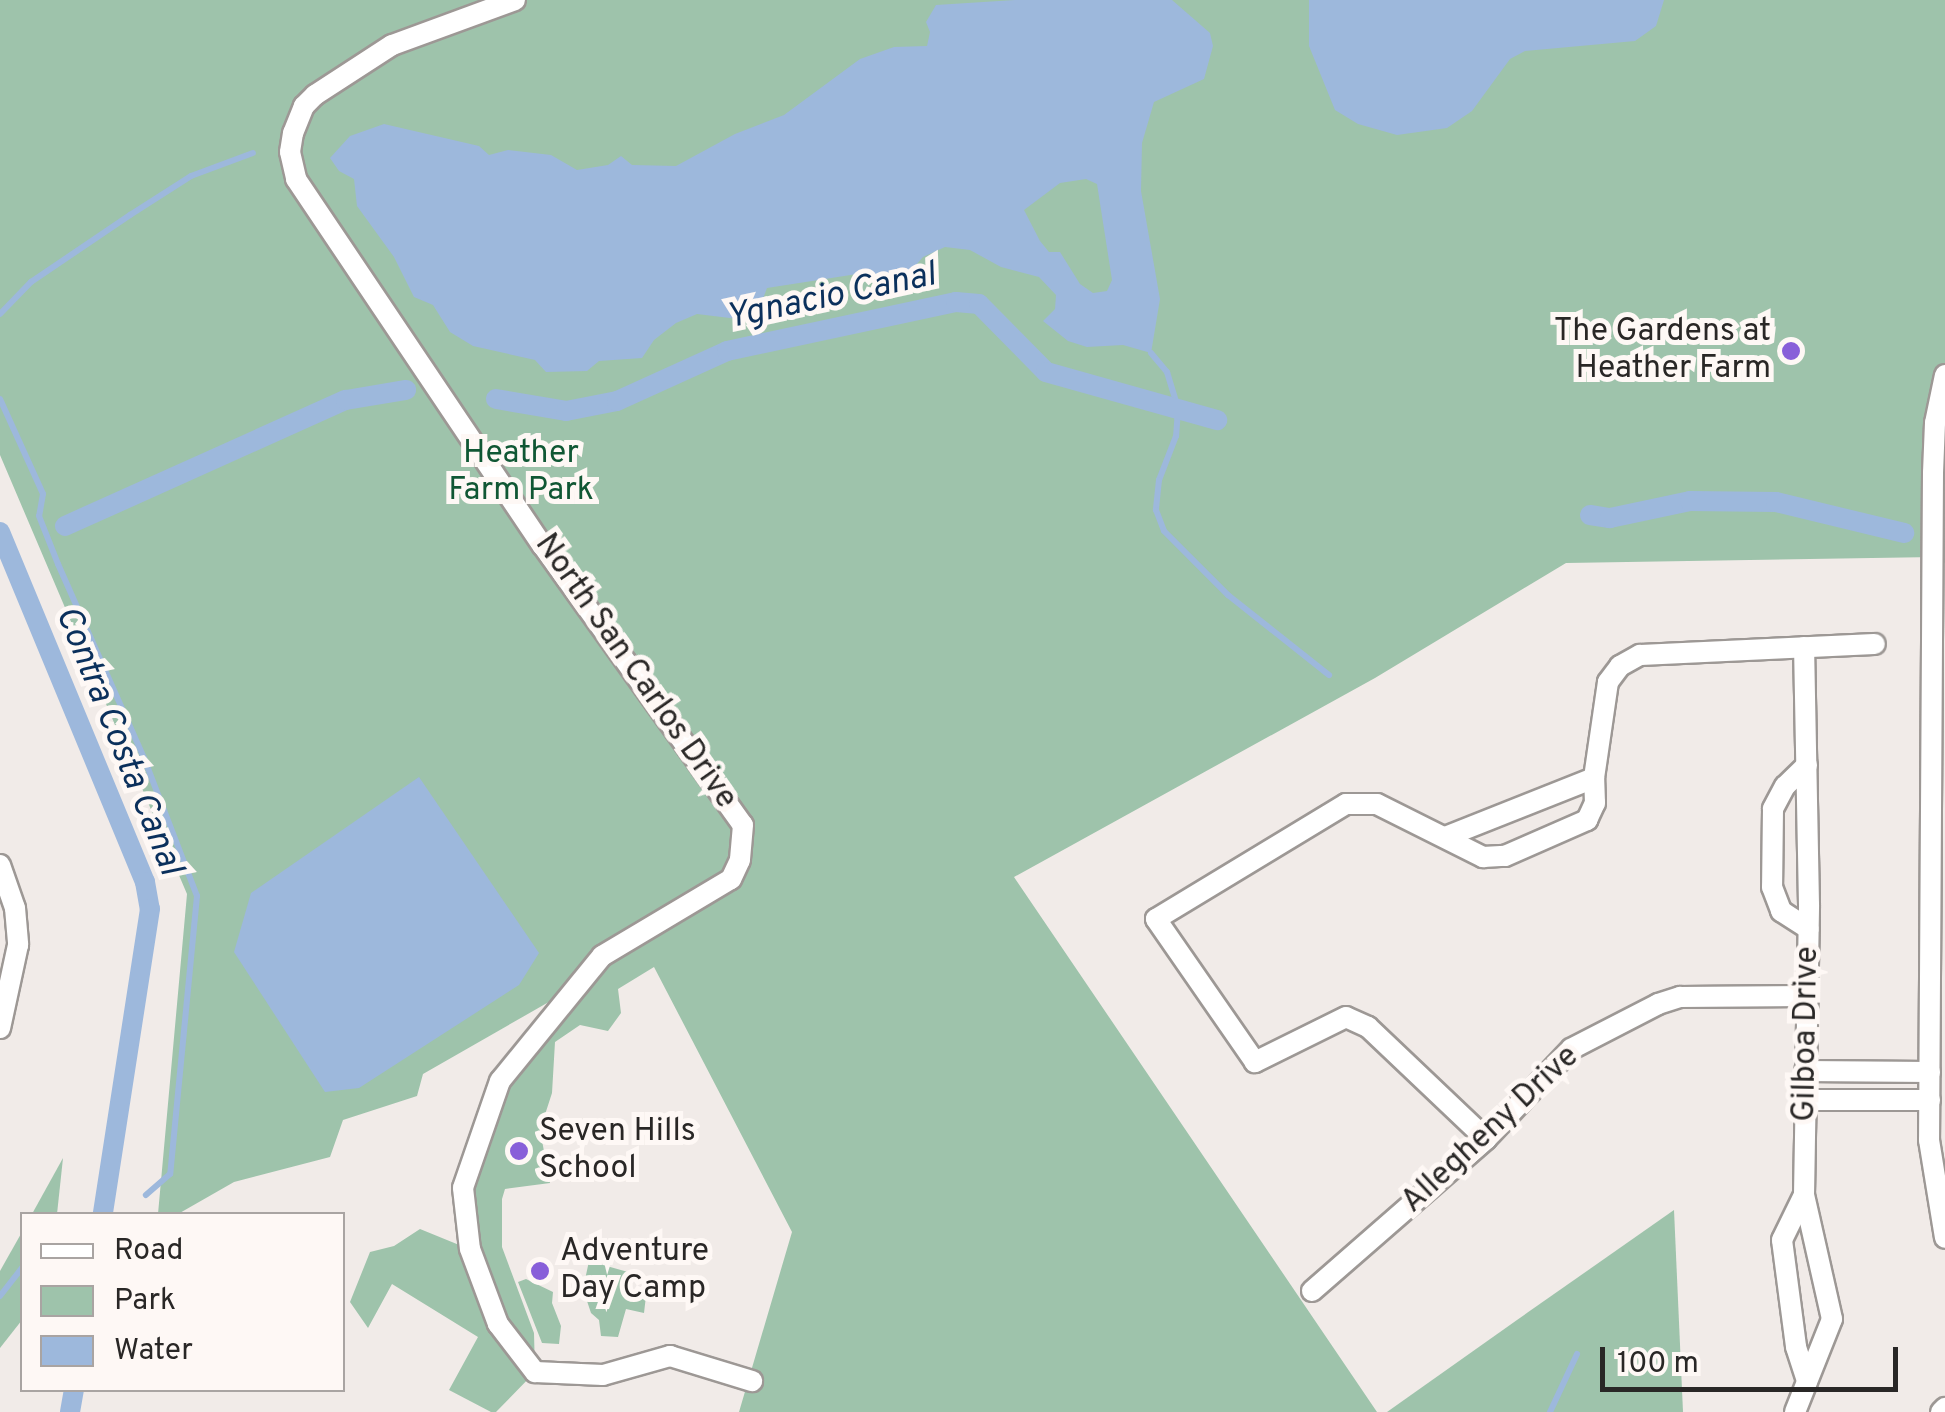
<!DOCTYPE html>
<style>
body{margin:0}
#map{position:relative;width:1945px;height:1412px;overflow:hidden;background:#f1ebe8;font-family:Overpass,sans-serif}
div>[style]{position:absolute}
.green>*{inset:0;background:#9ec3ab}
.water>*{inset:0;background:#9db8dc}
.stream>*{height:6px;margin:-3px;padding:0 3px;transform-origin:3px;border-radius:3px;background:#9db8dc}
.canal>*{height:20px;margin:-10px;padding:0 10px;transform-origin:10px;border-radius:10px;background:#9db8dc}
.roads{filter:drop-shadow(2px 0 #9d9895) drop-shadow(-2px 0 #9d9895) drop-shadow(0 2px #9d9895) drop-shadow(0 -2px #9d9895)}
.minor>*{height:20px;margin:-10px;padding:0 10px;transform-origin:10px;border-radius:10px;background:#fff}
.dots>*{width:28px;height:28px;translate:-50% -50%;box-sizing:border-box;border:5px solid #fef8f5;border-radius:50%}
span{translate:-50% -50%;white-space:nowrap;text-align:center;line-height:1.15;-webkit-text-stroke:10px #fef8f5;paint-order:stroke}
.poi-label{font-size:32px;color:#292726}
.right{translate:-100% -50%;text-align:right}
.left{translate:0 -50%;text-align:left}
.park-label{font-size:32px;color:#105734}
.street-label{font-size:32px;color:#292726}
.water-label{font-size:35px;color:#0b305c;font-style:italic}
.legend{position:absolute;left:20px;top:1212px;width:325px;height:180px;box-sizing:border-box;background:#fef8f5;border:2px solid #a9a4a2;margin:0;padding:12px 18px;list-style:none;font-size:30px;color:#292726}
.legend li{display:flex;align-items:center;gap:20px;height:50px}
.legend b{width:50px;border:2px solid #a9a4a2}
.scale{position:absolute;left:1600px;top:1347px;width:298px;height:45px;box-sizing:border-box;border:5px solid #292726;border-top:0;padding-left:12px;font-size:30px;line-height:35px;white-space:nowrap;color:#292726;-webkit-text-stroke:8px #fef8f5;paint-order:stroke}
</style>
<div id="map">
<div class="green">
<i style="clip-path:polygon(0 0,1945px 0,1945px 563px,1935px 557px,1566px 563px,1375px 678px,1014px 877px,1377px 1412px,739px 1412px,792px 1232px,654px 967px,618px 989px,621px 1013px,608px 1031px,580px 1025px,555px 1042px,552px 1093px,540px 1130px,550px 1183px,505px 1189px,502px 1199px,502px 1247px,534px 1333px,535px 1372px,496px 1412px,491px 1412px,449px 1390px,478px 1337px,392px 1284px,368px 1328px,350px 1302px,370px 1252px,394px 1246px,420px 1229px,469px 1249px,463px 1188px,500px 1081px,554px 999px,423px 1074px,417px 1096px,343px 1120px,330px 1157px,234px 1182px,178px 1214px,158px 1214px,187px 894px,0 455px)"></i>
<i style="clip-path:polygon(63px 1158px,57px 1214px,32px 1214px)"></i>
<i style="clip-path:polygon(1674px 1210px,1683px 1412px,1387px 1412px,1517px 1320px)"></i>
<i style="clip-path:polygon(22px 1232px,22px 1320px,0 1348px,0 1271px)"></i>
<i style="clip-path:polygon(589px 1261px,635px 1274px,630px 1291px,646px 1296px,644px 1313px,626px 1309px,618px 1337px,601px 1336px,599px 1320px,591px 1313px,583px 1289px)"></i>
<i style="clip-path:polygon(526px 1279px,553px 1292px,552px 1303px,561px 1326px,559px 1344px,542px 1343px,518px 1282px)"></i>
</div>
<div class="water">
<i style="clip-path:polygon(evenodd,1015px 0,1172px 0,1210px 33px,1213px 46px,1204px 79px,1154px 102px,1142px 143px,1141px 191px,1160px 299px,1151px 353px,1123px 345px,1087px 347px,1068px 341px,1043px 321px,1055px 309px,1056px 295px,1039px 277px,1001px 267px,970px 250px,945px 247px,923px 257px,908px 274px,885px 287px,870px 272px,767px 288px,759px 309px,738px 319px,697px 314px,676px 323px,654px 340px,642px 358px,599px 361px,587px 371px,546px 372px,535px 360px,473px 346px,450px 332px,433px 305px,414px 297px,394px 257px,357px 206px,354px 179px,339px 171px,330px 158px,350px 136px,384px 124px,479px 146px,489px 155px,508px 150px,551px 155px,577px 170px,608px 165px,621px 156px,632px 165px,676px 166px,735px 134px,784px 115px,860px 59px,894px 47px,927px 46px,930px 32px,926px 22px,936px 5px,1015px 0,1086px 179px,1097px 184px,1112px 280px,1107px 291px,1093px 293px,1080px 284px,1060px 252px,1049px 252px,1040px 241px,1024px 210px,1060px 183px,1086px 179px)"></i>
<i style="clip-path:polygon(1309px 0,1664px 0,1656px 26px,1635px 41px,1525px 51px,1510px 59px,1472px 111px,1447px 128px,1397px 135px,1358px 124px,1335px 110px,1309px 46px)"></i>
<i style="clip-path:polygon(419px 777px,539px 953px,519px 985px,359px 1088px,325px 1092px,234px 952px,251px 893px)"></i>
</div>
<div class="stream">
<i style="left:0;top:314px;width:45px;rotate:-45.9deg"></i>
<i style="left:31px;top:282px;width:120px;rotate:-34.1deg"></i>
<i style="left:130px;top:215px;width:72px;rotate:-32.6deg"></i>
<i style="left:191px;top:176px;width:66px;rotate:-20.4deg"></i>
<i style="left:1151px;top:353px;width:25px;rotate:50deg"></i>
<i style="left:1167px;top:372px;width:39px;rotate:73deg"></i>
<i style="left:1178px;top:409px;width:27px;rotate:94deg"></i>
<i style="left:1176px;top:436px;width:47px;rotate:111.1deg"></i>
<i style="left:1159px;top:480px;width:30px;rotate:96deg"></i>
<i style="left:1156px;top:510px;width:22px;rotate:69deg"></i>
<i style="left:1164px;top:531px;width:91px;rotate:45deg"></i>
<i style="left:1228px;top:595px;width:129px;rotate:38.4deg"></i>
<i style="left:0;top:399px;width:104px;rotate:65.6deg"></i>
<i style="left:43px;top:494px;width:22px;rotate:100deg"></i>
<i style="left:39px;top:516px;width:52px;rotate:68.4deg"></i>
<i style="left:58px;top:564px;width:212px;rotate:66.1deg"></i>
<i style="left:144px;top:758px;width:148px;rotate:69deg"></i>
<i style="left:197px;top:896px;width:279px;rotate:95.5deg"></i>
<i style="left:170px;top:1174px;width:32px;rotate:139deg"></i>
<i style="left:0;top:1296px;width:36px;rotate:-52deg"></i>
<i style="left:1550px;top:1412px;width:64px;rotate:-65deg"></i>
</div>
<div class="canal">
<i style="left:496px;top:399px;width:71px;rotate:9.7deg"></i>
<i style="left:566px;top:411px;width:52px;rotate:-11.1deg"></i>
<i style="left:617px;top:401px;width:121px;rotate:-24.4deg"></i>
<i style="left:727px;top:351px;width:234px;rotate:-12.1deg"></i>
<i style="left:956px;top:302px;width:23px;rotate:5deg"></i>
<i style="left:979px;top:304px;width:95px;rotate:45.4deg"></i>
<i style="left:1046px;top:372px;width:178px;rotate:15.7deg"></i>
<i style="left:1590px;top:515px;width:20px;rotate:9deg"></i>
<i style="left:1610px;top:518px;width:82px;rotate:-12deg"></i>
<i style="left:1690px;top:501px;width:86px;rotate:0.7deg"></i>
<i style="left:1776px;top:502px;width:132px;rotate:13.6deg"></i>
<i style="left:65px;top:526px;width:308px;rotate:-24.2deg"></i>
<i style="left:346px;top:400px;width:61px;rotate:-9.5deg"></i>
<i style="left:0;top:532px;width:379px;rotate:67.5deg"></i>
<i style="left:145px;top:882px;width:27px;rotate:80deg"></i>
<i style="left:150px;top:909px;width:309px;rotate:98.8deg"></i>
<i style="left:70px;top:1412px;width:22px;rotate:-80deg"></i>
</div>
<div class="roads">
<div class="minor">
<i style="left:515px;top:0;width:131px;rotate:159.9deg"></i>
<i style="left:392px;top:45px;width:92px;rotate:147deg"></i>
<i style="left:315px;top:95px;width:16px;rotate:135deg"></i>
<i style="left:304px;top:106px;width:29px;rotate:112deg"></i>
<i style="left:293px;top:133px;width:19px;rotate:99deg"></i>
<i style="left:290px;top:152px;width:28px;rotate:77deg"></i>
<i style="left:296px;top:179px;width:442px;rotate:56.1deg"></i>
<i style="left:543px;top:546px;width:343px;rotate:54.4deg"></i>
<i style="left:743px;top:825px;width:35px;rotate:95deg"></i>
<i style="left:740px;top:860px;width:21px;rotate:115deg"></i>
<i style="left:731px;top:879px;width:150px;rotate:149.2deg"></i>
<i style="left:602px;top:956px;width:161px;rotate:129.2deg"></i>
<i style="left:500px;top:1081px;width:113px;rotate:109.1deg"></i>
<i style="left:463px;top:1188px;width:61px;rotate:83.5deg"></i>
<i style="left:470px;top:1249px;width:80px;rotate:69.5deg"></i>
<i style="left:498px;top:1324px;width:61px;rotate:52.4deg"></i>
<i style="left:535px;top:1372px;width:68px;rotate:2.5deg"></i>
<i style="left:603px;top:1375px;width:70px;rotate:-15.8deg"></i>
<i style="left:670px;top:1356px;width:86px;rotate:17deg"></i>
<i style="left:1945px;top:375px;width:49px;rotate:101.8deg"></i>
<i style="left:1935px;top:423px;width:50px;rotate:92.3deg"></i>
<i style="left:1933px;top:473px;width:667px;rotate:90.34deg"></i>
<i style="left:1929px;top:1140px;width:99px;rotate:80.7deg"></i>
<i style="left:1807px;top:765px;width:30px;rotate:136deg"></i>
<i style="left:1785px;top:786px;width:26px;rotate:118deg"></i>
<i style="left:1773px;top:809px;width:78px;rotate:90.7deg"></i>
<i style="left:1772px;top:887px;width:26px;rotate:69deg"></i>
<i style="left:1781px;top:911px;width:33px;rotate:33deg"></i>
<i style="left:1445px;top:837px;width:160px;rotate:-21.6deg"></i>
<i style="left:0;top:865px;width:46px;rotate:70.8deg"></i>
<i style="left:15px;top:908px;width:37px;rotate:85deg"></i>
<i style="left:18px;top:945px;width:85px;rotate:102.2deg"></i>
<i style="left:1805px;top:1071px;width:125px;rotate:0.5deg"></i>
<i style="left:1805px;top:1100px;width:125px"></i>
<i style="left:1486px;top:1139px;width:163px;rotate:-136.5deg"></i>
<i style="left:1368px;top:1027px;width:24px;rotate:-156deg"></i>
<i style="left:1346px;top:1017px;width:102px;rotate:153.7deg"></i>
<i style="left:1255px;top:1062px;width:174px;rotate:-124.7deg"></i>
<i style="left:1156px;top:919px;width:222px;rotate:-31.2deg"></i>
<i style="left:1346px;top:804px;width:31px"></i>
<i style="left:1377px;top:804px;width:119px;rotate:26.6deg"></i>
<i style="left:1483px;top:857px;width:22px;rotate:-3deg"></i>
<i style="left:1505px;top:856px;width:90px;rotate:-23.7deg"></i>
<i style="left:1587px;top:820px;width:19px;rotate:-65deg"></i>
<i style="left:1595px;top:803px;width:25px;rotate:-92deg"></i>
<i style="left:1594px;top:778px;width:97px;rotate:-81.7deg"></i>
<i style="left:1608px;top:682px;width:20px;rotate:-53deg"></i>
<i style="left:1620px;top:666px;width:23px;rotate:-29deg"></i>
<i style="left:1640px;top:655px;width:235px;rotate:-2.7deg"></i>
<i style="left:1804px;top:1195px;width:50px;rotate:116.1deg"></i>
<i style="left:1782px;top:1240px;width:108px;rotate:82.5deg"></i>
<i style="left:1796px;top:1347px;width:36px;rotate:72deg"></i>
<i style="left:1312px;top:1291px;width:231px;rotate:-41.1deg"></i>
<i style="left:1486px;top:1139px;width:124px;rotate:-46.6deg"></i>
<i style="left:1571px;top:1049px;width:98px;rotate:-27.3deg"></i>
<i style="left:1658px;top:1004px;width:23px;rotate:-18deg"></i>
<i style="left:1680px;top:997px;width:126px;rotate:-0.5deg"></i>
<i style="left:1795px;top:1412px;width:100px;rotate:-68.3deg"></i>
<i style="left:1832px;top:1319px;width:127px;rotate:-102.7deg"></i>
<i style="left:1804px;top:1195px;width:290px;rotate:-89deg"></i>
<i style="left:1809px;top:905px;width:258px;rotate:-91.1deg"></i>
<i style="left:1941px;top:1412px;width:6px;rotate:-45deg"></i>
</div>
</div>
<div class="dots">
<i style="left:1791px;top:351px;background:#885fd9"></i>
<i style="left:519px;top:1151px;background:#885fd9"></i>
<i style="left:540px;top:1271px;background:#885fd9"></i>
</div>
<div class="poi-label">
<span class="right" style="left:1771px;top:351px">The Gardens at<br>Heather Farm</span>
<span class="left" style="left:539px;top:1151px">Seven Hills<br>School</span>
<span class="left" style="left:560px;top:1271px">Adventure<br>Day Camp</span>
</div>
<div class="park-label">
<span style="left:521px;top:473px">Heather<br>Farm Park</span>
</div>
<div class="street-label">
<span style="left:635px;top:672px;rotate:55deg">North San Carlos Drive</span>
<span style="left:1807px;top:1034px;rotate:-89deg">Gilboa Drive</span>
<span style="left:1491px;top:1130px;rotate:-43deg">Allegheny Drive</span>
</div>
<div class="water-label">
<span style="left:831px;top:297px;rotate:-12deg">Ygnacio Canal</span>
<span style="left:118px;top:741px;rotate:68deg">Contra Costa Canal</span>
</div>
<ul class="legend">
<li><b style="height:12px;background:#fff"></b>Road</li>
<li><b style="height:28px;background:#9ec3ab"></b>Park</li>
<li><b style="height:28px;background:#9db8dc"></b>Water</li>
</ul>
<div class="scale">100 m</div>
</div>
